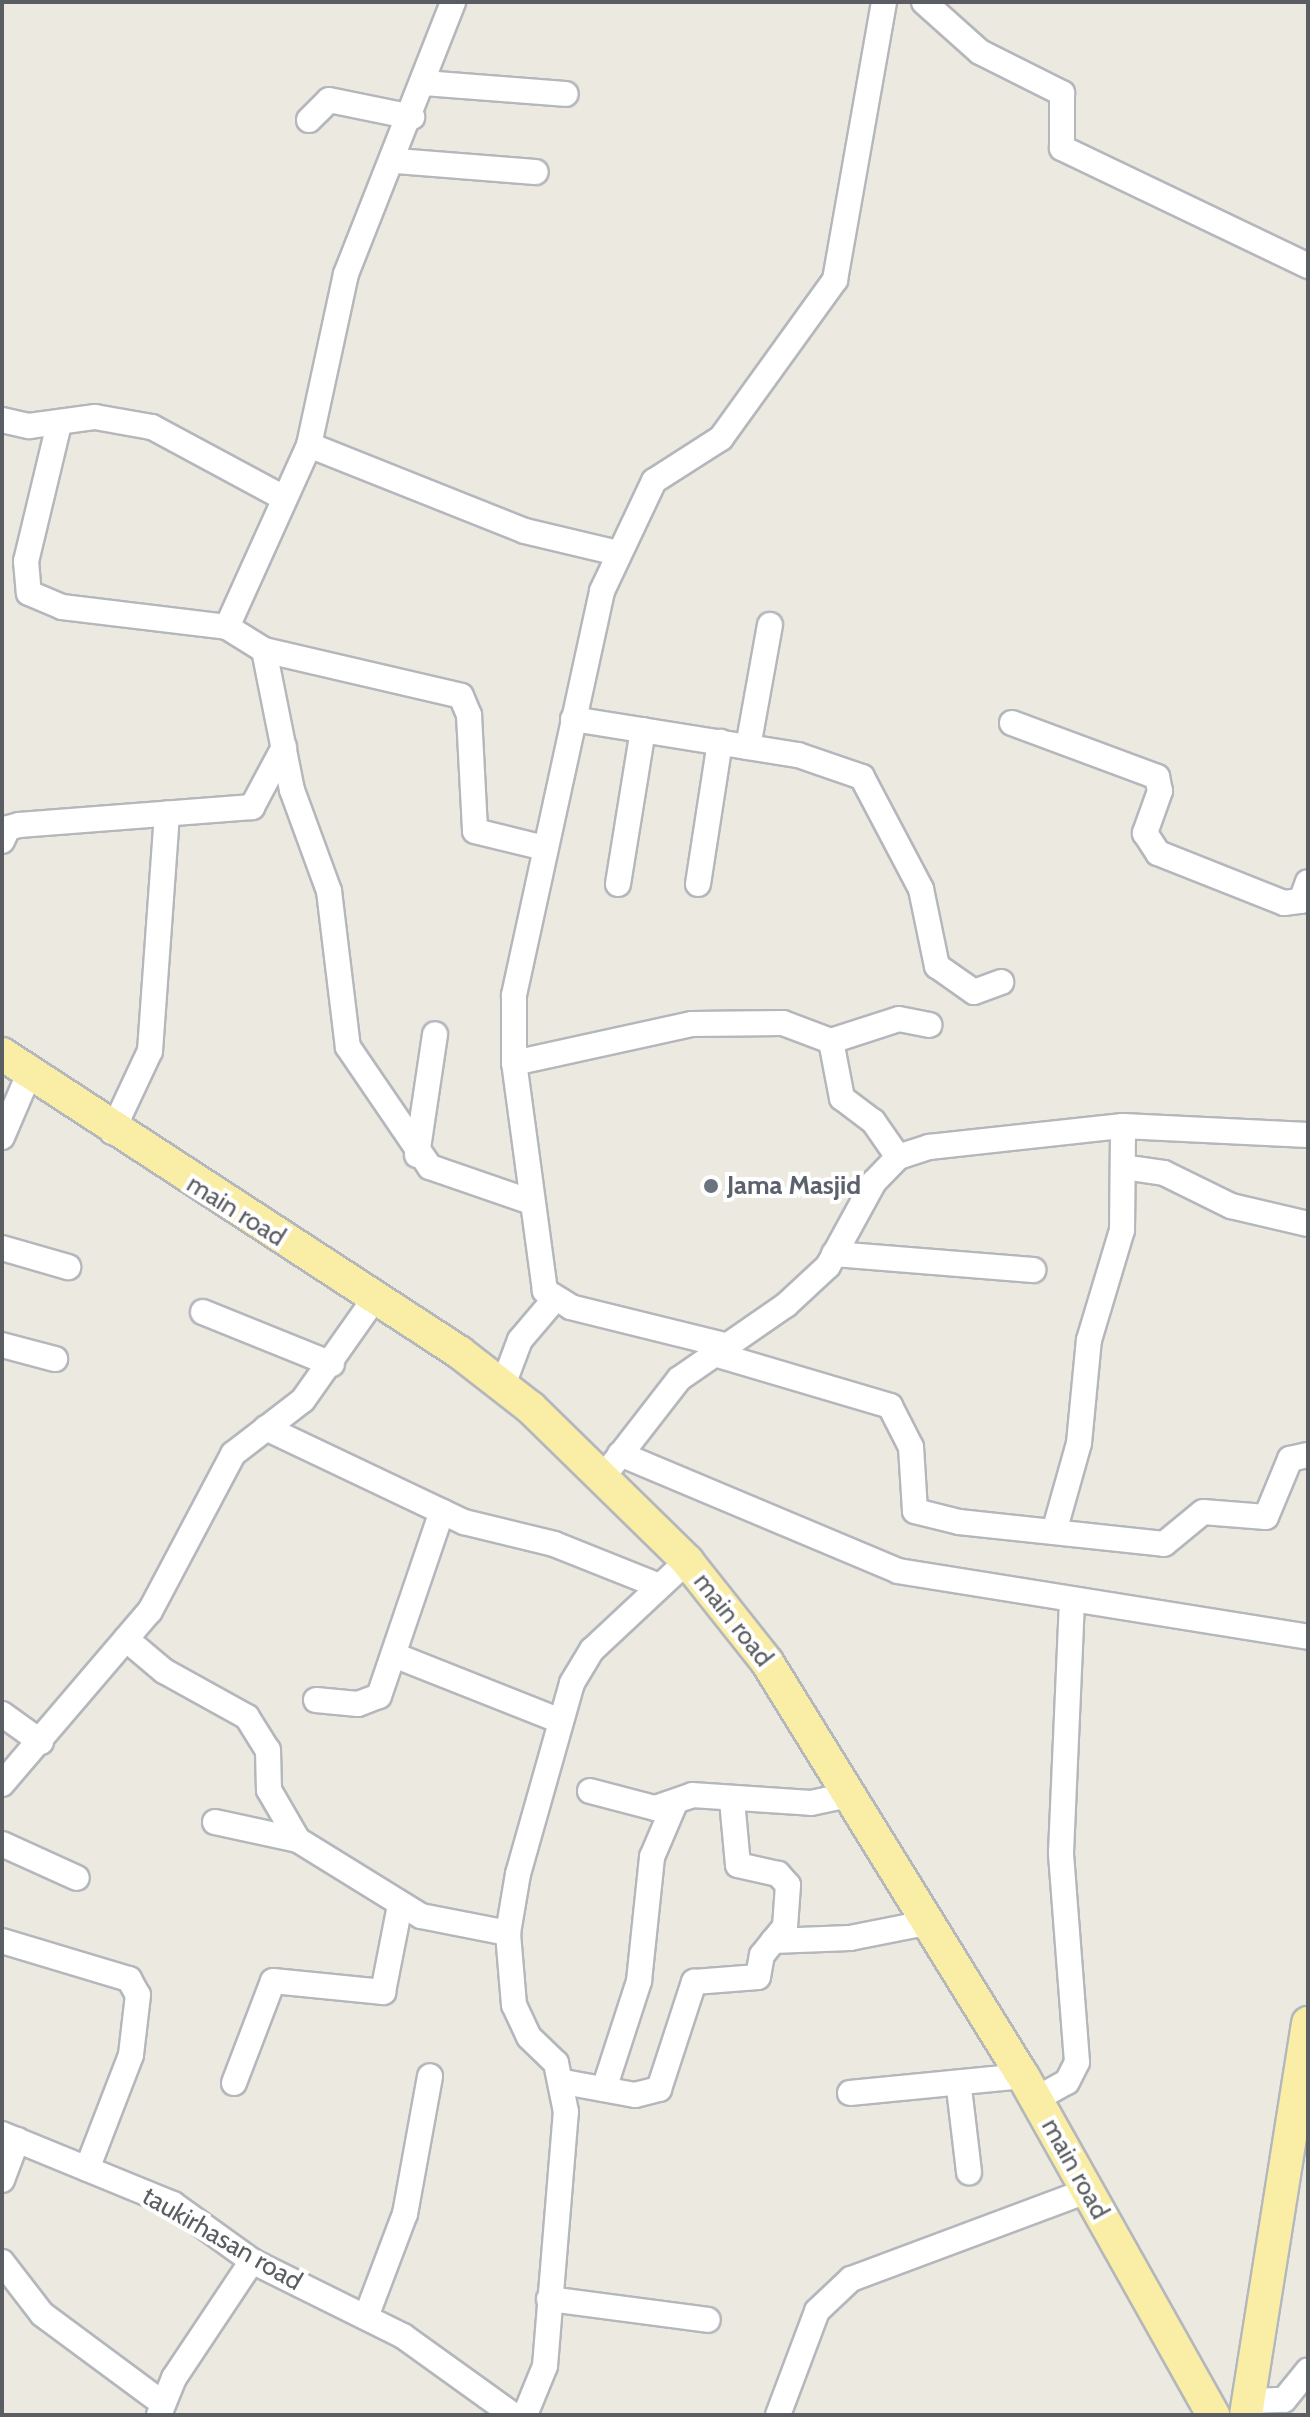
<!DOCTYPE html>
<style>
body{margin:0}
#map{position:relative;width:1310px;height:2417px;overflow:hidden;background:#ece9e1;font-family:Cabin,sans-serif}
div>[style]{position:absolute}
.roads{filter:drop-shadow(2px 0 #b4b7bb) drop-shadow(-2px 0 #b4b7bb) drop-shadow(0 2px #b4b7bb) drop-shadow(0 -2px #b4b7bb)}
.minor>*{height:24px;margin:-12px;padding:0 12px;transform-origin:12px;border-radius:12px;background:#fff}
.major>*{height:32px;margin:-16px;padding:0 16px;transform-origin:16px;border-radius:16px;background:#faeea7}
.dots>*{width:22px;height:22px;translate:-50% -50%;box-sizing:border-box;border:4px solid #fff;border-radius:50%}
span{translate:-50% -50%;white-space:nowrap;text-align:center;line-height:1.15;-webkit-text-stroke:8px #fff;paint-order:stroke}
.worship-label{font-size:26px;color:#5b616d;font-weight:700}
.left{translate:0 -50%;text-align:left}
.street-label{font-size:26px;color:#5a5d61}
.frame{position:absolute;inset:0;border:4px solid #5a5d61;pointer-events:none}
</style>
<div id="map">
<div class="roads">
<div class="minor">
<i style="left:924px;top:2px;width:75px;rotate:41.8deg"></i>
<i style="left:980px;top:52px;width:92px;rotate:26.6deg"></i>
<i style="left:1062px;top:93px;width:55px;rotate:90deg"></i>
<i style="left:1062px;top:148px;width:273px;rotate:25.6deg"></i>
<i style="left:423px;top:83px;width:143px;rotate:4.4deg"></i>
<i style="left:309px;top:120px;width:28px;rotate:-45deg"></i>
<i style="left:329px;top:100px;width:85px;rotate:11.6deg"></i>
<i style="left:396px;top:161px;width:140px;rotate:4.5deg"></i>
<i style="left:2px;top:420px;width:28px;rotate:13deg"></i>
<i style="left:29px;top:426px;width:67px;rotate:-7.8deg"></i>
<i style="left:95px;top:417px;width:58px;rotate:10deg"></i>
<i style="left:152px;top:427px;width:148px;rotate:28.3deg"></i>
<i style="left:59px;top:424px;width:141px;rotate:103.5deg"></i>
<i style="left:26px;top:561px;width:32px;rotate:85deg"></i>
<i style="left:29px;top:593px;width:36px;rotate:23deg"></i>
<i style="left:62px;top:607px;width:166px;rotate:6.9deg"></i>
<i style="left:227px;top:627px;width:44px;rotate:31.9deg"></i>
<i style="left:264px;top:650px;width:202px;rotate:13.1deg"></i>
<i style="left:461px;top:696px;width:21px;rotate:67deg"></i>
<i style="left:469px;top:715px;width:116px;rotate:87deg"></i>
<i style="left:475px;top:831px;width:72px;rotate:13.7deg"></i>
<i style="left:309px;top:445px;width:232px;rotate:21.7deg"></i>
<i style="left:525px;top:531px;width:95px;rotate:13.4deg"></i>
<i style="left:227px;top:627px;width:200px;rotate:-65.7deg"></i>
<i style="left:309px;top:445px;width:175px;rotate:-77.8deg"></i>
<i style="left:346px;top:274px;width:292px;rotate:-68.5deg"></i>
<i style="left:264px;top:650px;width:143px;rotate:78.7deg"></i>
<i style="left:292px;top:790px;width:108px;rotate:69.9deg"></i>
<i style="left:329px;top:891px;width:157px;rotate:83.1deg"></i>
<i style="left:348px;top:1047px;width:145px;rotate:55.7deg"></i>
<i style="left:430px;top:1167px;width:107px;rotate:19.1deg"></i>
<i style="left:573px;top:719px;width:228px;rotate:9.1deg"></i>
<i style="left:798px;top:755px;width:68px;rotate:19deg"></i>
<i style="left:862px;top:777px;width:127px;rotate:62.2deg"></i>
<i style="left:921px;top:889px;width:79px;rotate:78.3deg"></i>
<i style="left:937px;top:966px;width:45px;rotate:35.1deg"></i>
<i style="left:974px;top:992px;width:29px;rotate:-20deg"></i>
<i style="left:1012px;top:723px;width:155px;rotate:20.4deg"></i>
<i style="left:1157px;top:777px;width:14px;rotate:78deg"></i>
<i style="left:1160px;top:791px;width:45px;rotate:109.7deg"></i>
<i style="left:1145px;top:833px;width:24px;rotate:57deg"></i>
<i style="left:1158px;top:853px;width:136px;rotate:21.6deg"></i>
<i style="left:1284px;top:903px;width:17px;rotate:-7deg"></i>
<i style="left:1301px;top:901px;width:20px;rotate:-70deg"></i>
<i style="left:748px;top:747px;width:124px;rotate:-79.8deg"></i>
<i style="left:2px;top:841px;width:14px;rotate:-65deg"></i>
<i style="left:8px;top:828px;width:11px;rotate:-15deg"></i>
<i style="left:19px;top:825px;width:234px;rotate:-4.4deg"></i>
<i style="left:252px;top:807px;width:68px;rotate:-61.9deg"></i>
<i style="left:618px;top:884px;width:156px;rotate:-80.8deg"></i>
<i style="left:698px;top:884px;width:144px;rotate:-81.2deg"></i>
<i style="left:831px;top:1041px;width:71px;rotate:-17.9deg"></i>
<i style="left:899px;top:1019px;width:31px;rotate:11deg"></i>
<i style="left:514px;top:1063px;width:182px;rotate:-12.4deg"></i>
<i style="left:692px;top:1024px;width:91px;rotate:-0.6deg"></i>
<i style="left:783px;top:1023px;width:51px;rotate:20.6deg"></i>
<i style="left:831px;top:1041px;width:58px;rotate:79.1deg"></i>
<i style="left:842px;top:1098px;width:39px;rotate:37deg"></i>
<i style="left:873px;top:1121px;width:44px;rotate:55.2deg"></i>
<i style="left:112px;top:1132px;width:89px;rotate:-64.9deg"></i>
<i style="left:150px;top:1051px;width:238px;rotate:-85.9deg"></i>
<i style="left:2px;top:1137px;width:69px;rotate:-66.8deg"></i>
<i style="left:417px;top:1155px;width:122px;rotate:-81.5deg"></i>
<i style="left:1123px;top:1167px;width:41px;rotate:8.3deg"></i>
<i style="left:1164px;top:1173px;width:75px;rotate:26.2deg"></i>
<i style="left:1231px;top:1206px;width:79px;rotate:13.2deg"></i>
<i style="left:2px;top:1248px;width:69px;rotate:16.1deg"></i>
<i style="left:834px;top:1254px;width:200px;rotate:4.6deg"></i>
<i style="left:203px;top:1312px;width:139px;rotate:22deg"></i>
<i style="left:2px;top:1345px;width:55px;rotate:14.8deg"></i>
<i style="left:724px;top:1345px;width:158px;rotate:-166.1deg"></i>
<i style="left:571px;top:1307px;width:31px;rotate:-148deg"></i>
<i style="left:545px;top:1291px;width:230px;rotate:-97.7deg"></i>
<i style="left:514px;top:1063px;width:68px;rotate:-90deg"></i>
<i style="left:514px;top:995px;width:413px;rotate:-77.7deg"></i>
<i style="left:602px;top:591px;width:122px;rotate:-64.7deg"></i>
<i style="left:654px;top:481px;width:80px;rotate:-32.7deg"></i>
<i style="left:721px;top:438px;width:195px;rotate:-54.2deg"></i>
<i style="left:835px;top:280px;width:282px;rotate:-80deg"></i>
<i style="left:711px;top:1353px;width:187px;rotate:16.5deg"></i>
<i style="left:890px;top:1406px;width:46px;rotate:62.9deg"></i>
<i style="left:911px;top:1447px;width:64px;rotate:86.4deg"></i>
<i style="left:915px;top:1511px;width:45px;rotate:14deg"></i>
<i style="left:959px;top:1522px;width:206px;rotate:6.1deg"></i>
<i style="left:1164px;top:1544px;width:50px;rotate:-39.4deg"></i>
<i style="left:1203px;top:1512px;width:63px;rotate:4.5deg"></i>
<i style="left:1266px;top:1517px;width:63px;rotate:-67.5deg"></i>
<i style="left:1290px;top:1459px;width:18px;rotate:-13deg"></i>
<i style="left:503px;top:1385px;width:48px;rotate:-69.3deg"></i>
<i style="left:520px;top:1340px;width:52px;rotate:-49.6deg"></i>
<i style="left:266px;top:1428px;width:219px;rotate:25.4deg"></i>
<i style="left:464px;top:1522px;width:93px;rotate:13.7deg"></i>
<i style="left:554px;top:1544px;width:111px;rotate:21.7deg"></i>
<i style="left:620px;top:1454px;width:302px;rotate:22.8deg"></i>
<i style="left:898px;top:1571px;width:415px;rotate:9.1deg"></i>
<i style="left:603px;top:1477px;width:124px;rotate:-52.2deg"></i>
<i style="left:679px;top:1379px;width:130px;rotate:-34.7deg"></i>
<i style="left:786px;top:1305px;width:57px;rotate:-42.9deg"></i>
<i style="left:828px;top:1266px;width:96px;rotate:-61.3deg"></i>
<i style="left:874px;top:1182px;width:35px;rotate:-46deg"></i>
<i style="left:898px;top:1157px;width:33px;rotate:-18deg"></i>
<i style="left:929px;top:1147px;width:195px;rotate:-6.2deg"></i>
<i style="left:1123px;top:1126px;width:185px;rotate:2.8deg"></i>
<i style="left:1054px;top:1532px;width:92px;rotate:-74.3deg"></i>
<i style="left:1079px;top:1443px;width:103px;rotate:-84.5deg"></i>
<i style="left:1089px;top:1340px;width:115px;rotate:-73.3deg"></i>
<i style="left:1122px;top:1230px;width:104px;rotate:-89.4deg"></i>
<i style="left:126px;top:1639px;width:50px;rotate:40.1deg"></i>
<i style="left:164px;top:1671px;width:95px;rotate:29deg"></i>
<i style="left:247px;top:1717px;width:39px;rotate:58deg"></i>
<i style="left:268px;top:1750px;width:40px;rotate:88.6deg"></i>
<i style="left:269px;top:1790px;width:58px;rotate:59.9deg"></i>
<i style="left:394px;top:1655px;width:176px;rotate:21.6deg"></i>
<i style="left:316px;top:1700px;width:42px;rotate:5.4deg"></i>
<i style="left:358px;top:1704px;width:22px;rotate:-21deg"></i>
<i style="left:379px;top:1696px;width:195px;rotate:-71.2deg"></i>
<i style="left:2px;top:1714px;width:48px;rotate:35.7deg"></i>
<i style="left:2px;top:1784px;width:228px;rotate:-49.5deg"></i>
<i style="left:150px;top:1611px;width:178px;rotate:-62.1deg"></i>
<i style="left:233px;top:1454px;width:88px;rotate:-37.6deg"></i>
<i style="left:303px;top:1400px;width:125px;rotate:-54.8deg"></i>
<i style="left:590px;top:1791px;width:67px;rotate:14.7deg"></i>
<i style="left:655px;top:1808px;width:39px;rotate:-19deg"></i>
<i style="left:692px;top:1795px;width:119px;rotate:3.8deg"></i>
<i style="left:811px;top:1803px;width:38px;rotate:-12deg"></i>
<i style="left:215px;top:1822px;width:85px;rotate:12.2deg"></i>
<i style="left:298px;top:1840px;width:145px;rotate:31.7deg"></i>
<i style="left:421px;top:1916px;width:89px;rotate:11.1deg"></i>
<i style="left:2px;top:1844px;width:82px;rotate:24.4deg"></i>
<i style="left:2px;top:1941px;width:133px;rotate:16.7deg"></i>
<i style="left:129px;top:1979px;width:18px;rotate:61deg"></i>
<i style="left:138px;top:1995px;width:60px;rotate:96.7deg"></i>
<i style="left:131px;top:2055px;width:122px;rotate:111.1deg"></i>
<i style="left:773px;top:1941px;width:77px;rotate:-2.2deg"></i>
<i style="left:850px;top:1938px;width:77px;rotate:-11.2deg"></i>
<i style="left:564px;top:2082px;width:72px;rotate:10.4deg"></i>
<i style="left:635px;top:2095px;width:25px;rotate:-14deg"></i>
<i style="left:659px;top:2089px;width:113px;rotate:-71.9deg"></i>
<i style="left:694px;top:1982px;width:64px;rotate:-4.5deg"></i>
<i style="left:758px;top:1977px;width:22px;rotate:-80deg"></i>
<i style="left:762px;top:1955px;width:36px;rotate:-51deg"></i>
<i style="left:785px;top:1927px;width:42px;rotate:-85.9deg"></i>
<i style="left:788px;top:1885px;width:15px;rotate:-132deg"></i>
<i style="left:778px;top:1874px;width:41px;rotate:-167.3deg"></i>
<i style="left:738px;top:1865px;width:65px;rotate:-95.3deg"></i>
<i style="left:234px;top:2083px;width:109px;rotate:-69.1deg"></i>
<i style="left:273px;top:1981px;width:111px;rotate:5.7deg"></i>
<i style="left:383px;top:1992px;width:89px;rotate:-78.9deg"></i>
<i style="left:959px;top:2088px;width:85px;rotate:83.2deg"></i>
<i style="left:604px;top:2089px;width:114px;rotate:-72deg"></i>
<i style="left:639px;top:1981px;width:125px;rotate:-84deg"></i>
<i style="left:652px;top:1857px;width:59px;rotate:-66.9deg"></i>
<i style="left:850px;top:2093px;width:174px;rotate:-5.6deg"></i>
<i style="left:1036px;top:2099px;width:35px;rotate:-29deg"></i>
<i style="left:1067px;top:2082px;width:22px;rotate:-63deg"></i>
<i style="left:1077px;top:2062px;width:210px;rotate:-94.4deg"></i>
<i style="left:1061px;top:1853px;width:252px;rotate:-87.5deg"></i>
<i style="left:2px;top:2134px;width:185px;rotate:22.3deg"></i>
<i style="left:173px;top:2204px;width:97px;rotate:35.8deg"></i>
<i style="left:252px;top:2261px;width:169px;rotate:26.4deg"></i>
<i style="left:403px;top:2336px;width:135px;rotate:35.7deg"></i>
<i style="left:2px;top:2180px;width:43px;rotate:-69.4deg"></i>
<i style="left:2px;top:2262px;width:66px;rotate:52.4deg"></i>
<i style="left:42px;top:2314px;width:148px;rotate:36.5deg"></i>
<i style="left:549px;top:2299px;width:160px;rotate:7.5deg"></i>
<i style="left:366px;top:2317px;width:110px;rotate:-69.3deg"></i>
<i style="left:405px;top:2214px;width:140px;rotate:-79.7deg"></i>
<i style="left:1251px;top:2401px;width:33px;rotate:-2deg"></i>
<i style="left:1284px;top:2400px;width:38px;rotate:-51deg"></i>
<i style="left:159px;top:2415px;width:40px;rotate:-68deg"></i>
<i style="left:174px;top:2378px;width:141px;rotate:-56.3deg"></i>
<i style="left:525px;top:2415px;width:53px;rotate:-67.8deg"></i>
<i style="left:545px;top:2366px;width:255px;rotate:-85.3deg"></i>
<i style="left:566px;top:2112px;width:50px;rotate:-101.5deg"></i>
<i style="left:556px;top:2063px;width:37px;rotate:-136deg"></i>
<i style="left:529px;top:2037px;width:35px;rotate:-115deg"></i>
<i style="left:514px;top:2005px;width:72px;rotate:-94.8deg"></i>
<i style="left:508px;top:1933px;width:60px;rotate:-80.4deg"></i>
<i style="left:518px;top:1874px;width:198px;rotate:-74.2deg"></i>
<i style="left:572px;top:1683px;width:39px;rotate:-59deg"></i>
<i style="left:592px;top:1650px;width:130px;rotate:-43.1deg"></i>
<i style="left:778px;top:2415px;width:111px;rotate:-69.4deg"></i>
<i style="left:817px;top:2311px;width:47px;rotate:-43.3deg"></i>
<i style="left:851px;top:2279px;width:251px;rotate:-20.5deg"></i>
</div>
<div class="major">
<i style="left:2px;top:1054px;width:546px;rotate:33.11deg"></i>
<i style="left:459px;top:1352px;width:91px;rotate:37.9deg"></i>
<i style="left:531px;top:1408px;width:219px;rotate:44.4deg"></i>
<i style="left:687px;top:1561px;width:129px;rotate:51.6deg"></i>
<i style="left:767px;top:1662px;width:487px;rotate:58.3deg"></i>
<i style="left:1023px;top:2076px;width:389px;rotate:60.7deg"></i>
<i style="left:1246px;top:2415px;width:397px;rotate:-81deg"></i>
</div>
</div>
<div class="dots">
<i style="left:711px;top:1186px;background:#6b7280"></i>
</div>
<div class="worship-label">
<span class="left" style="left:727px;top:1186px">Jama Masjid</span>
</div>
<div class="street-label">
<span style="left:236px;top:1211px;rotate:32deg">main road</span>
<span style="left:733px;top:1620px;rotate:52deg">main road</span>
<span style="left:1075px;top:2169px;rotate:61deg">main road</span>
<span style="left:222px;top:2239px;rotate:30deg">taukirhasan road</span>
</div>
<div class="frame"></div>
</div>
